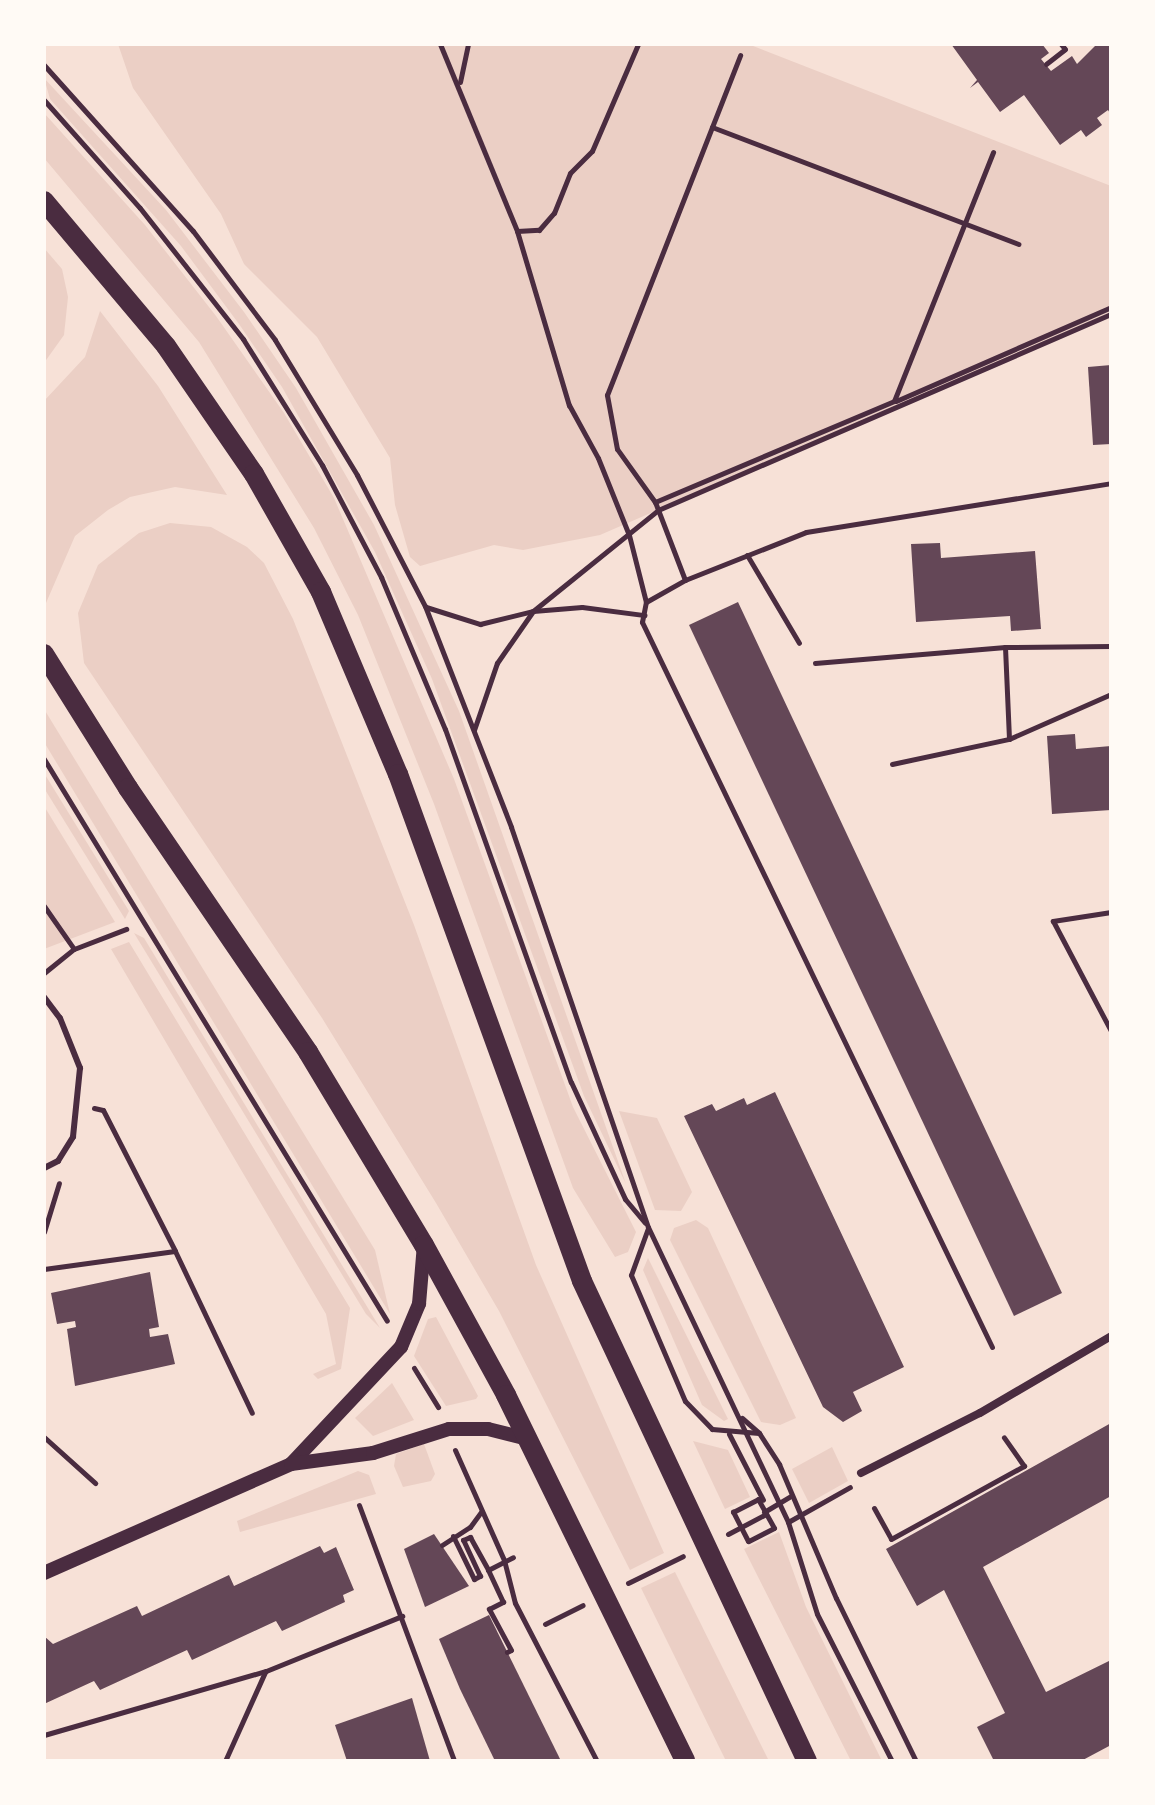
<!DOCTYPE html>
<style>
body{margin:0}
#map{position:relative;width:1155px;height:1805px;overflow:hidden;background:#f7e1d7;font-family:"Asap Condensed",sans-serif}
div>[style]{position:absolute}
.green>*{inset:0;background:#ebcfc5}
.building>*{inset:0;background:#644757}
.path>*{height:5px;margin:-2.5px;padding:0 2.5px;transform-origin:2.5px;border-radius:2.5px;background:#4a2c40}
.service>*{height:6px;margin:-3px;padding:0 3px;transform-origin:3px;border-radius:3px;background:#4a2c40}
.minor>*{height:8px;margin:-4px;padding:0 4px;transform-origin:4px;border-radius:4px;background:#4a2c40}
.tertiary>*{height:14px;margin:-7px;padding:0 7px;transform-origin:7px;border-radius:7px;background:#4a2c40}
.primary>*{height:20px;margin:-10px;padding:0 10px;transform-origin:10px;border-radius:10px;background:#4a2c40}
span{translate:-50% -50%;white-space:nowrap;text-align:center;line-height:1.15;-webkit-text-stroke:6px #fffaf5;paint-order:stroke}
.frame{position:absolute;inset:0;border:46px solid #fffaf5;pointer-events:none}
</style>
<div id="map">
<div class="green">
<i style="clip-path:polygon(118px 44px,748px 44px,1111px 186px,1111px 313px,600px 535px,523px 550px,494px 545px,420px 566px,410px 557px,395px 505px,390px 458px,317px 337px,244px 264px,221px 214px,133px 88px)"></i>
<i style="clip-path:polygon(44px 78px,166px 210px,244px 312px,296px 388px,374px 525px,459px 711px,626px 1184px,584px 1096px,432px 679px,375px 552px,282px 387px,239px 324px,181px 246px,50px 99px)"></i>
<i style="clip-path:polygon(44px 113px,145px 225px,216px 316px,284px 413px,334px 498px,454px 779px,573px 1107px,636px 1232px,628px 1252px,615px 1257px,573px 1188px,434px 804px,358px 615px,314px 528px,199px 342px,44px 158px)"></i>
<i style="clip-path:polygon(44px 248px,62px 269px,68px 297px,64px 335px,44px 363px)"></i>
<i style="clip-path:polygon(100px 311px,158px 386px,227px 495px,175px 487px,130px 497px,108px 510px,75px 536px,46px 603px,44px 401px,85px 357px)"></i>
<i style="clip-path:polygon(170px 523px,211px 527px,247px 547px,264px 563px,293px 619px,414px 925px,536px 1265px,664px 1553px,630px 1570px,499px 1311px,436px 1203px,322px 1018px,84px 663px,78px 613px,98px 565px,139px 533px)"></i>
<i style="clip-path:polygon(44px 709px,375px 1250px,390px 1314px,44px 742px)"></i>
<i style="clip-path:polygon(44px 773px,129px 911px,125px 919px,44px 788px)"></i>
<i style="clip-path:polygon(44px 806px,115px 922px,44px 949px)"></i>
<i style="clip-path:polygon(134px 933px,144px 938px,380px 1328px,366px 1314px)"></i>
<i style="clip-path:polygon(129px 942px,350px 1308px,341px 1369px,318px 1379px,313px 1374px,336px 1364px,326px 1314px,111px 949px)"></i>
<i style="clip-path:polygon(619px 1111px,657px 1118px,692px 1192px,681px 1211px,655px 1210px)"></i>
<i style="clip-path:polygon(696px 1220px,708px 1228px,796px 1418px,780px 1425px,761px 1422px,670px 1240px,674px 1228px)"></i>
<i style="clip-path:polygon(648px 1258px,728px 1419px,724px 1421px,702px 1405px,643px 1270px)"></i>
<i style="clip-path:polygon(436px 1317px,478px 1396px,476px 1399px,446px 1406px,414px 1356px,428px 1319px)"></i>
<i style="clip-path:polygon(392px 1383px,414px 1420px,373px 1436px,355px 1418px)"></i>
<i style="clip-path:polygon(693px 1441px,728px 1450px,750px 1497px,725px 1509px)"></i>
<i style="clip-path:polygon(424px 1444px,435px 1474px,431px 1481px,403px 1487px,394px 1466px,396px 1454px)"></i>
<i style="clip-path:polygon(832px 1447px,848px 1481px,809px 1503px,792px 1469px)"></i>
<i style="clip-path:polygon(358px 1471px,369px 1475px,376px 1494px,240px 1532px,237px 1521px)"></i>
<i style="clip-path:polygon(779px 1532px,806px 1607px,882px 1761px,851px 1761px,744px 1549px)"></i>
<i style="clip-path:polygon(675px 1572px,769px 1761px,726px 1761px,641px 1588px)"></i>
</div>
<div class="building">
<i style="clip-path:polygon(951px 44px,1042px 44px,1049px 53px,1041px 59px,1051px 71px,1072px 56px,1077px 64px,1097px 44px,1111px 44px,1111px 115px,1108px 110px,1097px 118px,1102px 125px,1086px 137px,1081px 130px,1060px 145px,1024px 95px,1000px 112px,978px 82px,970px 88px,977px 80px)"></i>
<i style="clip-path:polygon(1111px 365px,1111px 444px,1093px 445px,1088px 367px)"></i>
<i style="clip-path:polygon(940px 543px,941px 558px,1035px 551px,1041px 629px,1011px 631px,1010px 616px,916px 622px,911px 544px)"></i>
<i style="clip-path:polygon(738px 602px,1062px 1293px,1014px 1316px,689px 625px)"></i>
<i style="clip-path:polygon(1075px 734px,1076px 749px,1111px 746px,1111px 810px,1052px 814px,1047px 736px)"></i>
<i style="clip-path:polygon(775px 1092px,904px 1367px,853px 1392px,862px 1411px,843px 1422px,823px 1407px,684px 1116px,712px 1104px,716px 1111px,744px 1098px,747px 1105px)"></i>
<i style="clip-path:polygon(150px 1272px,159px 1327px,149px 1329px,150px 1337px,168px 1334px,175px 1364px,75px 1386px,67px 1329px,76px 1327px,75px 1321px,57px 1324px,51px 1293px)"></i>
<i style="clip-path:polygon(1111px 1423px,1111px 1496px,983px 1567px,1046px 1692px,1111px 1660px,1111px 1745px,1081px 1761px,994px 1761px,977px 1727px,1005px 1713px,944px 1590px,917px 1606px,886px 1549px)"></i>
<i style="clip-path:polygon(434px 1534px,469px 1586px,425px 1607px,404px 1549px)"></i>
<i style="clip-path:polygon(320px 1546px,324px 1553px,336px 1547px,354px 1590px,343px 1595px,345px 1602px,282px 1631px,276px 1621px,192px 1660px,187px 1650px,100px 1690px,94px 1681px,44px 1704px,44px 1636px,53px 1644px,137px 1606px,142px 1616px,229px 1575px,234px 1586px)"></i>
<i style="clip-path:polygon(489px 1615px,561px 1761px,495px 1761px,460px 1689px,439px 1639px)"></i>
<i style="clip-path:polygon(412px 1698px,430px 1761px,347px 1761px,335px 1725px)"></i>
</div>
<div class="path">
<i style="left:440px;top:44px;width:202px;rotate:67.6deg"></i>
<i style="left:517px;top:231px;width:182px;rotate:73.4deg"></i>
<i style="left:569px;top:405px;width:60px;rotate:61.3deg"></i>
<i style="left:598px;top:458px;width:83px;rotate:68.1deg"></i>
<i style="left:629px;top:535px;width:69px;rotate:75.8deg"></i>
<i style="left:1046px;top:64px;width:24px;rotate:-38deg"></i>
<i style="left:1065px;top:49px;width:6px;rotate:-129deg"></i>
<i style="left:44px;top:65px;width:223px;rotate:48.1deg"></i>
<i style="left:193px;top:231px;width:136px;rotate:53deg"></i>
<i style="left:275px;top:340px;width:158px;rotate:58.7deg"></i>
<i style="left:357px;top:475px;width:148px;rotate:62.6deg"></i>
<i style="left:425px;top:606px;width:237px;rotate:68.7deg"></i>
<i style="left:511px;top:827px;width:423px;rotate:71.1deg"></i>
<i style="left:648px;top:1227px;width:327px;rotate:64.6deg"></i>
<i style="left:788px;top:1522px;width:96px;rotate:72.5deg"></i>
<i style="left:817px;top:1614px;width:165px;rotate:63deg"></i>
<i style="left:460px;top:82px;width:39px;rotate:-78deg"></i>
<i style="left:44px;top:100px;width:144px;rotate:48.4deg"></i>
<i style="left:140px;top:208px;width:167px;rotate:51.8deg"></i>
<i style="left:243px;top:339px;width:149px;rotate:57.9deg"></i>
<i style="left:322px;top:465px;width:127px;rotate:62.2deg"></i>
<i style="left:381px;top:577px;width:165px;rotate:67.2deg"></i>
<i style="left:445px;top:729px;width:375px;rotate:70.4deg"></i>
<i style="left:571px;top:1082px;width:129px;rotate:65.2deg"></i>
<i style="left:625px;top:1199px;width:31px;rotate:50deg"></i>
<i style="left:712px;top:127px;width:328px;rotate:20.9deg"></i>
<i style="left:517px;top:231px;width:22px;rotate:-3deg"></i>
<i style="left:539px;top:230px;width:23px;rotate:-49deg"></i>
<i style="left:554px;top:213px;width:43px;rotate:-68.2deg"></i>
<i style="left:570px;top:173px;width:31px;rotate:-45deg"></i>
<i style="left:592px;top:151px;width:116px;rotate:-66.7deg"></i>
<i style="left:896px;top:401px;width:235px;rotate:-23.6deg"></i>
<i style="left:655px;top:502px;width:65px;rotate:-125.6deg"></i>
<i style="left:617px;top:449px;width:55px;rotate:-100.5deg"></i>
<i style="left:607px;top:395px;width:365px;rotate:-68.6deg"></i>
<i style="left:747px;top:555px;width:102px;rotate:59.4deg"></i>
<i style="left:685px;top:580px;width:84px;rotate:-111deg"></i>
<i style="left:655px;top:502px;width:259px;rotate:-22.9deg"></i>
<i style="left:894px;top:401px;width:268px;rotate:-68.3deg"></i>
<i style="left:426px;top:607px;width:57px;rotate:17.5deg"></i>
<i style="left:480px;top:624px;width:55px;rotate:-13.8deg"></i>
<i style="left:533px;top:611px;width:49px;rotate:-4.7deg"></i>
<i style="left:582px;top:607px;width:63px;rotate:7.4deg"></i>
<i style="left:1005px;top:647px;width:92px;rotate:87.5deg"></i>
<i style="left:815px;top:663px;width:191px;rotate:-4.8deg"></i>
<i style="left:1005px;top:647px;width:106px;rotate:-0.5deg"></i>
<i style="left:474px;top:730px;width:71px;rotate:-71.1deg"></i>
<i style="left:497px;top:663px;width:63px;rotate:-55.3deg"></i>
<i style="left:533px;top:611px;width:161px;rotate:-38.9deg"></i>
<i style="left:658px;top:510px;width:494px;rotate:-23.4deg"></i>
<i style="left:44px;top:759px;width:658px;rotate:58.6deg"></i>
<i style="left:892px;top:764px;width:120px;rotate:-12.1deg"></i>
<i style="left:1009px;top:739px;width:111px;rotate:-23.8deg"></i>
<i style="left:44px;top:906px;width:52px;rotate:55.1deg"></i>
<i style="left:1111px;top:912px;width:59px;rotate:171.2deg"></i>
<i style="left:1053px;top:921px;width:124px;rotate:62.2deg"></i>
<i style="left:44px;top:973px;width:38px;rotate:-39deg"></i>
<i style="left:74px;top:949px;width:56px;rotate:-21deg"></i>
<i style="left:94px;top:1108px;width:9px;rotate:13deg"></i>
<i style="left:103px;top:1110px;width:158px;rotate:62.9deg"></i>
<i style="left:648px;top:1228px;width:50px;rotate:109.9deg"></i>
<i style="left:631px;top:1275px;width:137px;rotate:66.8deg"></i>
<i style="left:685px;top:1401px;width:39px;rotate:46deg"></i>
<i style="left:712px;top:1429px;width:47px;rotate:4.9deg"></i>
<i style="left:44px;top:1232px;width:51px;rotate:-73deg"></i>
<i style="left:44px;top:1269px;width:132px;rotate:-7.8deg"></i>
<i style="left:175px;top:1251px;width:179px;rotate:64.6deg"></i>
<i style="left:992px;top:1347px;width:805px;rotate:-115.77deg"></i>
<i style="left:642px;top:622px;width:20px;rotate:-79deg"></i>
<i style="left:646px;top:602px;width:45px;rotate:-29.4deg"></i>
<i style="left:685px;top:580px;width:130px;rotate:-21.6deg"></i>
<i style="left:806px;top:532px;width:309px;rotate:-9.1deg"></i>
<i style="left:414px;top:1368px;width:46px;rotate:58.4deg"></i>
<i style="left:742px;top:1418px;width:23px;rotate:41deg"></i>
<i style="left:759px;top:1433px;width:37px;rotate:57deg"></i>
<i style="left:779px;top:1464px;width:146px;rotate:67deg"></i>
<i style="left:836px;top:1598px;width:182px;rotate:63.9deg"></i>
<i style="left:729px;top:1434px;width:74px;rotate:62.7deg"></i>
<i style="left:44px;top:1437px;width:69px;rotate:42deg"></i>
<i style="left:455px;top:1450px;width:120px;rotate:66deg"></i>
<i style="left:504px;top:1560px;width:44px;rotate:75.7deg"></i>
<i style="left:515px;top:1603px;width:178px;rotate:62.6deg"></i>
<i style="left:758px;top:1499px;width:33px;rotate:61deg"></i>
<i style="left:774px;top:1528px;width:29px;rotate:153deg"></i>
<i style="left:748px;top:1541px;width:33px;rotate:-117deg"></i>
<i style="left:733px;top:1512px;width:28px;rotate:-27deg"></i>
<i style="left:359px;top:1505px;width:273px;rotate:69.6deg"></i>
<i style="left:874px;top:1508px;width:35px;rotate:61deg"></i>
<i style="left:891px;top:1539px;width:152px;rotate:-28.8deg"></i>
<i style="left:1024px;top:1466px;width:35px;rotate:-125deg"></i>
<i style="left:764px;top:1512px;width:31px;rotate:-31deg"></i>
<i style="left:788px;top:1522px;width:71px;rotate:-29.4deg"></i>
<i style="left:728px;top:1534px;width:43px;rotate:-27.8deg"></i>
<i style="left:453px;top:1536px;width:48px;rotate:64deg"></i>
<i style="left:474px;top:1579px;width:7px;rotate:-27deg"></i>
<i style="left:480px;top:1576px;width:40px;rotate:-115deg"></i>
<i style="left:463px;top:1540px;width:8px;rotate:-23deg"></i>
<i style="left:470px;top:1537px;width:38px;rotate:61deg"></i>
<i style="left:442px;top:1545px;width:33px;rotate:-33deg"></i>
<i style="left:470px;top:1527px;width:19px;rotate:-54deg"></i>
<i style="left:628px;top:1583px;width:61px;rotate:-26.1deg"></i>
<i style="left:545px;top:1624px;width:42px;rotate:-26.6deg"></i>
<i style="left:507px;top:1652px;width:4px;rotate:-27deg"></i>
<i style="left:511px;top:1650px;width:47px;rotate:-118.2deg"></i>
<i style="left:489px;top:1609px;width:16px;rotate:-27deg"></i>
<i style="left:503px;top:1602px;width:35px;rotate:-115deg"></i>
<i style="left:488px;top:1570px;width:28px;rotate:-27deg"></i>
<i style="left:44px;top:1735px;width:231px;rotate:-16.1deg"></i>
<i style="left:266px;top:1671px;width:147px;rotate:-22deg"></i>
<i style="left:225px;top:1761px;width:98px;rotate:-65.8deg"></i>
</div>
<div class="service">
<i style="left:44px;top:997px;width:26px;rotate:53deg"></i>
<i style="left:60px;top:1018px;width:54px;rotate:68.2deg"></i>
<i style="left:80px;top:1068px;width:69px;rotate:95.8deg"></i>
<i style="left:73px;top:1137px;width:28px;rotate:122deg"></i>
<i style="left:58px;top:1161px;width:16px;rotate:153deg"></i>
</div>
<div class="minor">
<i style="left:861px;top:1473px;width:133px;rotate:-26.8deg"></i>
<i style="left:980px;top:1413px;width:152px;rotate:-30.4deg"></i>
</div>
<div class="tertiary">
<i style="left:291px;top:1464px;width:161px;rotate:-46.8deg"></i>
<i style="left:401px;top:1347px;width:47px;rotate:-67.3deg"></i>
<i style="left:419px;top:1304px;width:59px;rotate:-85.2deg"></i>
<i style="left:44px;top:1573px;width:270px;rotate:-23.8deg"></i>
<i style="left:291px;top:1464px;width:83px;rotate:-7.6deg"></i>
<i style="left:373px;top:1453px;width:80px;rotate:-17.5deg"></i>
<i style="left:449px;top:1429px;width:39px"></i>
<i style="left:488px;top:1429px;width:41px;rotate:14deg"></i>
</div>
<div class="primary">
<i style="left:44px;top:201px;width:189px;rotate:49.9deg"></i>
<i style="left:166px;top:346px;width:155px;rotate:55.5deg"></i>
<i style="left:254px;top:474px;width:136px;rotate:60.4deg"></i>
<i style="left:321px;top:592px;width:198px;rotate:67.1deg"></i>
<i style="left:398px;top:774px;width:539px;rotate:70.05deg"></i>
<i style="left:582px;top:1281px;width:530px;rotate:64.89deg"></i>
<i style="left:44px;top:654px;width:158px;rotate:57.9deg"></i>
<i style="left:128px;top:788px;width:320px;rotate:55.7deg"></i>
<i style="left:308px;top:1052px;width:225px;rotate:59deg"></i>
<i style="left:424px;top:1245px;width:171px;rotate:61.3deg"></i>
<i style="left:506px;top:1395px;width:407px;rotate:63.9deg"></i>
</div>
<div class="frame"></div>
</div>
